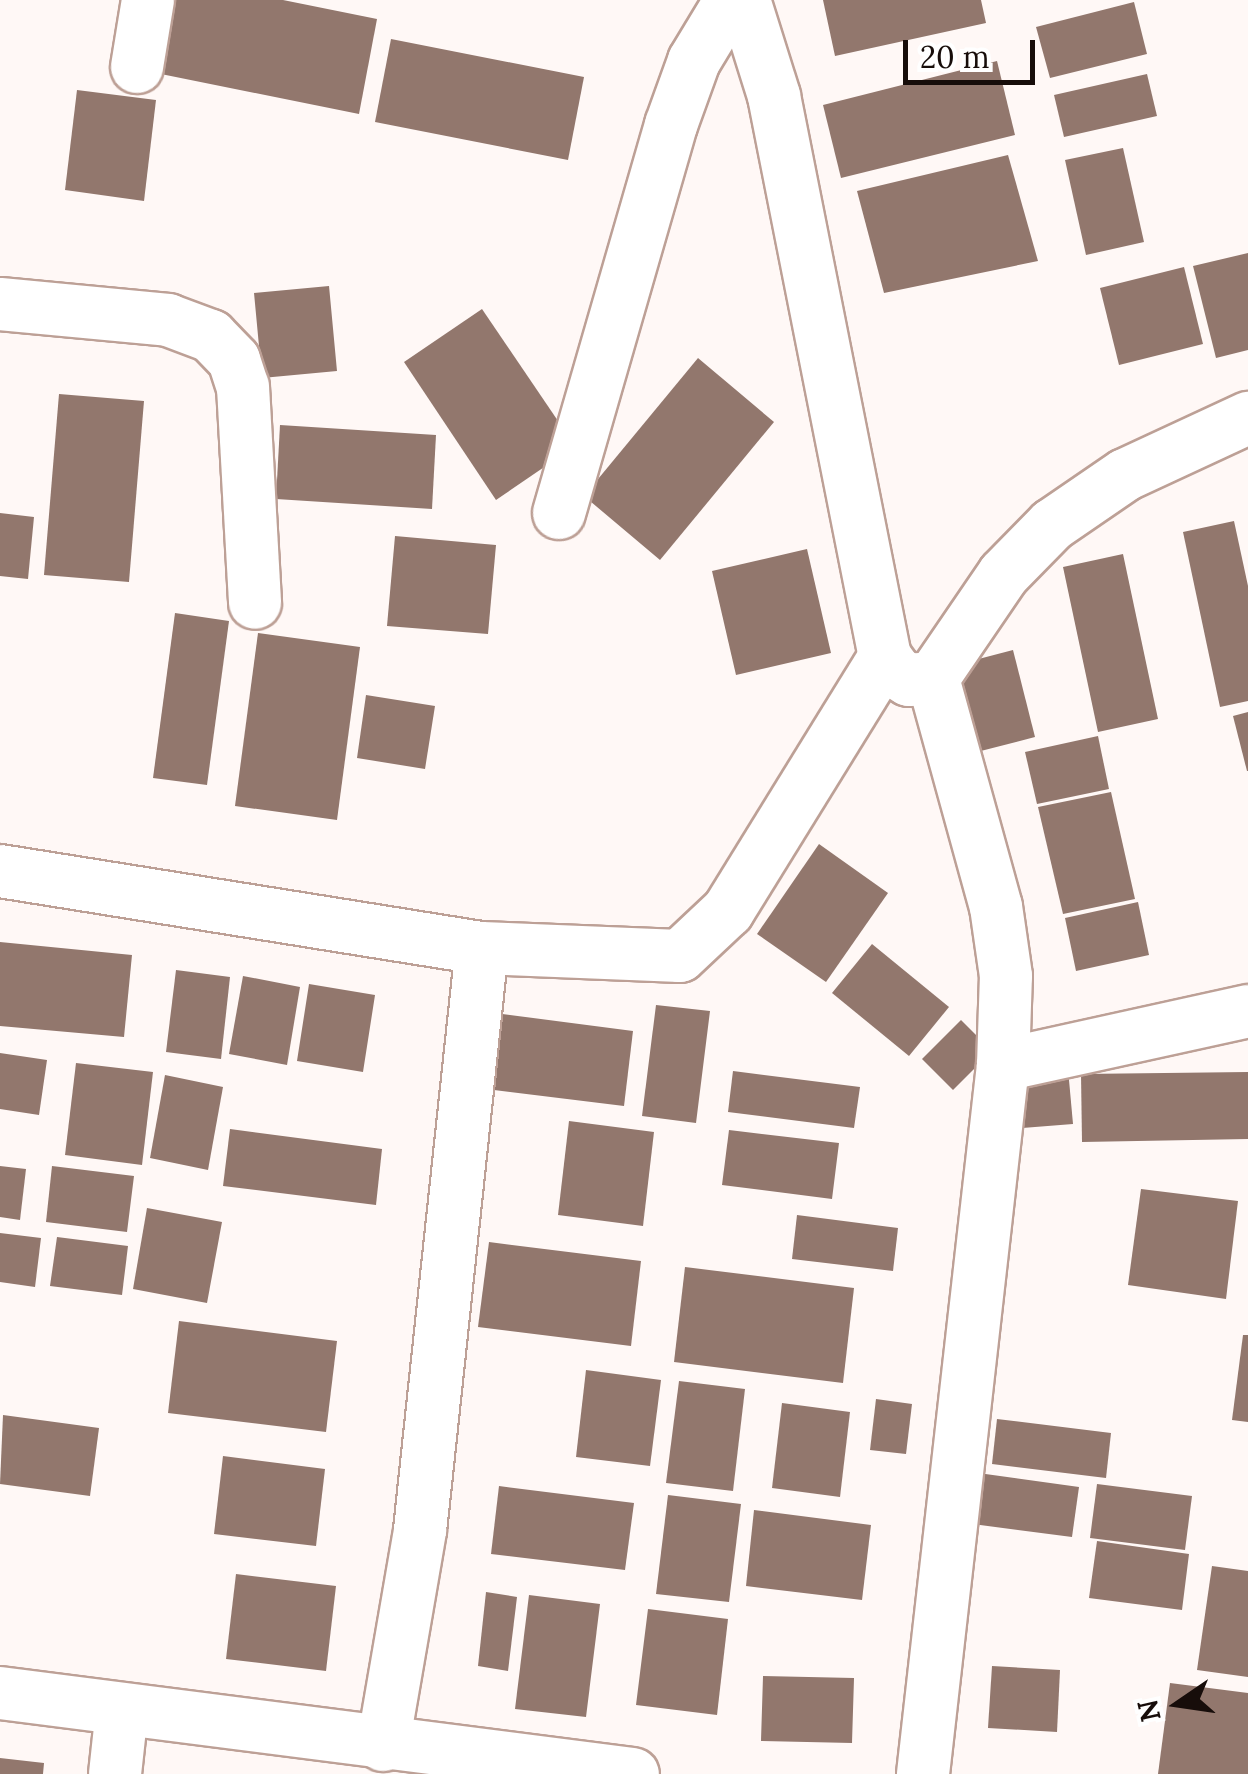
<!DOCTYPE html>
<style>
body{margin:0}
#map{position:relative;width:1248px;height:1774px;overflow:hidden;background:#fff8f6;font-family:Lora,serif}
div>[style]{position:absolute}
.building>*{inset:0;background:#92776d}
.roads{filter:drop-shadow(2px 0 #bda096) drop-shadow(-2px 0 #bda096) drop-shadow(0 2px #bda096) drop-shadow(0 -2px #bda096)}
.street>*{height:52px;margin:-26px;padding:0 26px;transform-origin:26px;border-radius:26px;background:#fff}
span{translate:-50% -50%;white-space:nowrap;text-align:center;line-height:1.15;-webkit-text-stroke:8px #fff;paint-order:stroke}
.north{position:absolute;left:1128px;top:1654px;width:100px;height:100px;-webkit-text-stroke:8px #fff;paint-order:stroke;rotate:257deg;font-size:28px;font-weight:700;line-height:40px;text-align:center;color:#170d0a}
.north::after{content:'';display:block;margin:auto;width:35px;height:45px;background:#170d0a;clip-path:polygon(50% 0,100% 100%,50% 72%,0 100%)}
.scale{position:absolute;left:903px;top:40px;width:132px;height:45px;box-sizing:border-box;border:5px solid #170d0a;border-top:0;padding-left:12px;font-size:30px;line-height:35px;white-space:nowrap;color:#170d0a;-webkit-text-stroke:8px #fff;paint-order:stroke}
</style>
<div id="map">
<div class="building">
<i style="clip-path:polygon(170px 0,283px 0,377px 19px,359px 114px,156px 73px)"></i>
<i style="clip-path:polygon(823px 0,981px 0,986px 23px,835px 56px)"></i>
<i style="clip-path:polygon(1134px 2px,1147px 54px,1050px 78px,1036px 27px)"></i>
<i style="clip-path:polygon(391px 39px,584px 77px,568px 160px,375px 122px)"></i>
<i style="clip-path:polygon(997px 61px,1015px 135px,841px 178px,823px 105px)"></i>
<i style="clip-path:polygon(1147px 74px,1157px 116px,1064px 137px,1054px 95px)"></i>
<i style="clip-path:polygon(77px 90px,156px 100px,144px 201px,65px 190px)"></i>
<i style="clip-path:polygon(1123px 148px,1144px 242px,1086px 255px,1065px 160px)"></i>
<i style="clip-path:polygon(1008px 155px,1038px 261px,884px 293px,857px 191px)"></i>
<i style="clip-path:polygon(1248px 253px,1248px 350px,1216px 358px,1193px 266px)"></i>
<i style="clip-path:polygon(1184px 267px,1203px 344px,1119px 365px,1100px 288px)"></i>
<i style="clip-path:polygon(329px 286px,337px 371px,262px 378px,254px 293px)"></i>
<i style="clip-path:polygon(482px 309px,575px 446px,496px 500px,404px 362px)"></i>
<i style="clip-path:polygon(698px 358px,774px 422px,660px 560px,584px 496px)"></i>
<i style="clip-path:polygon(59px 394px,144px 401px,129px 582px,44px 575px)"></i>
<i style="clip-path:polygon(280px 425px,436px 435px,432px 509px,276px 499px)"></i>
<i style="clip-path:polygon(0 513px,34px 517px,28px 579px,0 576px)"></i>
<i style="clip-path:polygon(1234px 521px,1248px 586px,1248px 701px,1220px 707px,1183px 532px)"></i>
<i style="clip-path:polygon(395px 536px,496px 545px,488px 634px,387px 626px)"></i>
<i style="clip-path:polygon(807px 549px,831px 653px,736px 675px,712px 571px)"></i>
<i style="clip-path:polygon(1123px 554px,1158px 719px,1098px 732px,1063px 567px)"></i>
<i style="clip-path:polygon(175px 613px,229px 621px,207px 785px,153px 778px)"></i>
<i style="clip-path:polygon(258px 633px,360px 647px,337px 820px,235px 806px)"></i>
<i style="clip-path:polygon(1013px 650px,1035px 737px,969px 754px,948px 667px)"></i>
<i style="clip-path:polygon(366px 695px,435px 706px,425px 769px,357px 758px)"></i>
<i style="clip-path:polygon(1248px 712px,1248px 771px,1247px 771px,1233px 716px)"></i>
<i style="clip-path:polygon(1098px 736px,1109px 789px,1037px 804px,1025px 752px)"></i>
<i style="clip-path:polygon(1111px 792px,1135px 899px,1063px 914px,1038px 807px)"></i>
<i style="clip-path:polygon(819px 844px,888px 893px,826px 982px,757px 934px)"></i>
<i style="clip-path:polygon(1138px 902px,1149px 955px,1076px 971px,1065px 918px)"></i>
<i style="clip-path:polygon(0 942px,132px 955px,124px 1037px,0 1026px)"></i>
<i style="clip-path:polygon(872px 944px,949px 1007px,909px 1056px,832px 993px)"></i>
<i style="clip-path:polygon(176px 970px,230px 977px,221px 1059px,166px 1052px)"></i>
<i style="clip-path:polygon(243px 976px,300px 987px,287px 1065px,229px 1054px)"></i>
<i style="clip-path:polygon(309px 984px,375px 995px,363px 1072px,297px 1061px)"></i>
<i style="clip-path:polygon(656px 1005px,710px 1011px,696px 1123px,642px 1116px)"></i>
<i style="clip-path:polygon(487px 1012px,633px 1031px,624px 1106px,478px 1088px)"></i>
<i style="clip-path:polygon(961px 1020px,992px 1051px,953px 1090px,922px 1059px)"></i>
<i style="clip-path:polygon(0 1053px,47px 1060px,39px 1115px,0 1109px)"></i>
<i style="clip-path:polygon(76px 1063px,153px 1072px,142px 1165px,65px 1155px)"></i>
<i style="clip-path:polygon(1068px 1069px,1073px 1124px,1011px 1129px,1006px 1075px)"></i>
<i style="clip-path:polygon(733px 1071px,860px 1087px,854px 1128px,728px 1112px)"></i>
<i style="clip-path:polygon(1248px 1072px,1248px 1139px,1082px 1142px,1081px 1074px)"></i>
<i style="clip-path:polygon(165px 1075px,223px 1087px,208px 1170px,150px 1158px)"></i>
<i style="clip-path:polygon(569px 1121px,654px 1132px,643px 1226px,558px 1215px)"></i>
<i style="clip-path:polygon(230px 1129px,382px 1149px,376px 1205px,223px 1186px)"></i>
<i style="clip-path:polygon(729px 1130px,839px 1143px,832px 1199px,722px 1185px)"></i>
<i style="clip-path:polygon(0 1166px,26px 1169px,20px 1220px,0 1217px)"></i>
<i style="clip-path:polygon(52px 1166px,134px 1176px,127px 1232px,46px 1222px)"></i>
<i style="clip-path:polygon(1141px 1189px,1238px 1201px,1226px 1299px,1128px 1285px)"></i>
<i style="clip-path:polygon(147px 1208px,222px 1222px,207px 1303px,133px 1289px)"></i>
<i style="clip-path:polygon(797px 1215px,898px 1228px,893px 1271px,792px 1259px)"></i>
<i style="clip-path:polygon(0 1233px,41px 1238px,35px 1287px,0 1282px)"></i>
<i style="clip-path:polygon(57px 1237px,128px 1246px,122px 1295px,50px 1286px)"></i>
<i style="clip-path:polygon(489px 1242px,641px 1261px,631px 1346px,478px 1327px)"></i>
<i style="clip-path:polygon(685px 1267px,854px 1288px,843px 1383px,674px 1362px)"></i>
<i style="clip-path:polygon(179px 1321px,337px 1341px,326px 1432px,168px 1413px)"></i>
<i style="clip-path:polygon(1243px 1335px,1248px 1335px,1248px 1422px,1232px 1420px)"></i>
<i style="clip-path:polygon(586px 1370px,661px 1380px,650px 1466px,576px 1457px)"></i>
<i style="clip-path:polygon(679px 1381px,745px 1389px,733px 1491px,666px 1483px)"></i>
<i style="clip-path:polygon(876px 1399px,912px 1404px,906px 1454px,870px 1450px)"></i>
<i style="clip-path:polygon(782px 1403px,850px 1412px,840px 1497px,772px 1488px)"></i>
<i style="clip-path:polygon(3px 1415px,99px 1428px,90px 1496px,0 1484px)"></i>
<i style="clip-path:polygon(997px 1419px,1111px 1433px,1106px 1478px,992px 1464px)"></i>
<i style="clip-path:polygon(223px 1456px,325px 1469px,316px 1546px,214px 1534px)"></i>
<i style="clip-path:polygon(971px 1472px,1079px 1487px,1072px 1537px,965px 1523px)"></i>
<i style="clip-path:polygon(1097px 1484px,1192px 1496px,1185px 1550px,1090px 1538px)"></i>
<i style="clip-path:polygon(499px 1486px,634px 1503px,625px 1570px,491px 1554px)"></i>
<i style="clip-path:polygon(668px 1495px,741px 1504px,729px 1602px,656px 1594px)"></i>
<i style="clip-path:polygon(754px 1510px,871px 1525px,862px 1600px,746px 1586px)"></i>
<i style="clip-path:polygon(1097px 1541px,1189px 1554px,1182px 1610px,1089px 1598px)"></i>
<i style="clip-path:polygon(1212px 1566px,1248px 1571px,1248px 1677px,1197px 1670px)"></i>
<i style="clip-path:polygon(236px 1574px,336px 1586px,326px 1671px,226px 1659px)"></i>
<i style="clip-path:polygon(486px 1592px,517px 1597px,508px 1671px,478px 1666px)"></i>
<i style="clip-path:polygon(529px 1595px,600px 1604px,586px 1717px,515px 1709px)"></i>
<i style="clip-path:polygon(648px 1609px,728px 1619px,717px 1715px,636px 1705px)"></i>
<i style="clip-path:polygon(992px 1666px,1060px 1670px,1057px 1732px,988px 1728px)"></i>
<i style="clip-path:polygon(763px 1676px,854px 1678px,852px 1743px,761px 1741px)"></i>
<i style="clip-path:polygon(1170px 1683px,1248px 1693px,1248px 1774px,1158px 1774px)"></i>
<i style="clip-path:polygon(0 1758px,44px 1763px,43px 1774px,0 1774px)"></i>
</div>
<div class="roads">
<div class="street">
<i style="left:744px;top:0;width:101px;rotate:72.6deg"></i>
<i style="left:774px;top:96px;width:572px;rotate:78.81deg"></i>
<i style="left:885px;top:657px;width:19px;rotate:54deg"></i>
<i style="left:896px;top:672px;width:15px;rotate:32deg"></i>
<i style="left:909px;top:680px;width:24px;rotate:-5deg"></i>
<i style="left:933px;top:678px;width:126px;rotate:-55.7deg"></i>
<i style="left:1004px;top:574px;width:69px;rotate:-45.6deg"></i>
<i style="left:1052px;top:525px;width:88px;rotate:-34.4deg"></i>
<i style="left:1125px;top:475px;width:136px;rotate:-24.9deg"></i>
<i style="left:137px;top:67px;width:68px;rotate:-80.7deg"></i>
<i style="left:0;top:304px;width:169px;rotate:5.4deg"></i>
<i style="left:168px;top:320px;width:46px;rotate:20.4deg"></i>
<i style="left:211px;top:336px;width:33px;rotate:46deg"></i>
<i style="left:234px;top:360px;width:28px;rotate:72deg"></i>
<i style="left:243px;top:387px;width:216px;rotate:86.8deg"></i>
<i style="left:559px;top:513px;width:404px;rotate:-73.9deg"></i>
<i style="left:671px;top:125px;width:68px;rotate:-70.2deg"></i>
<i style="left:694px;top:61px;width:71px;rotate:-58.8deg"></i>
<i style="left:0;top:871px;width:488px;rotate:9.1deg"></i>
<i style="left:482px;top:948px;width:198px;rotate:2.3deg"></i>
<i style="left:680px;top:956px;width:66px;rotate:-43.2deg"></i>
<i style="left:728px;top:911px;width:299px;rotate:-58.3deg"></i>
<i style="left:1003px;top:1065px;width:251px;rotate:-12.4deg"></i>
<i style="left:0;top:1693px;width:638px;rotate:7.29deg"></i>
<i style="left:383px;top:1745px;width:218px;rotate:-80.2deg"></i>
<i style="left:420px;top:1530px;width:585px;rotate:-83.92deg"></i>
<i style="left:115px;top:1774px;width:64px;rotate:-83.8deg"></i>
<i style="left:923px;top:1774px;width:713px;rotate:-83.56deg"></i>
<i style="left:1003px;top:1065px;width:89px;rotate:-88.1deg"></i>
<i style="left:1006px;top:976px;width:70px;rotate:-98.2deg"></i>
<i style="left:996px;top:907px;width:238px;rotate:-105.4deg"></i>
</div>
</div>
<div class="north">N</div>
<div class="scale">20 m</div>
</div>
